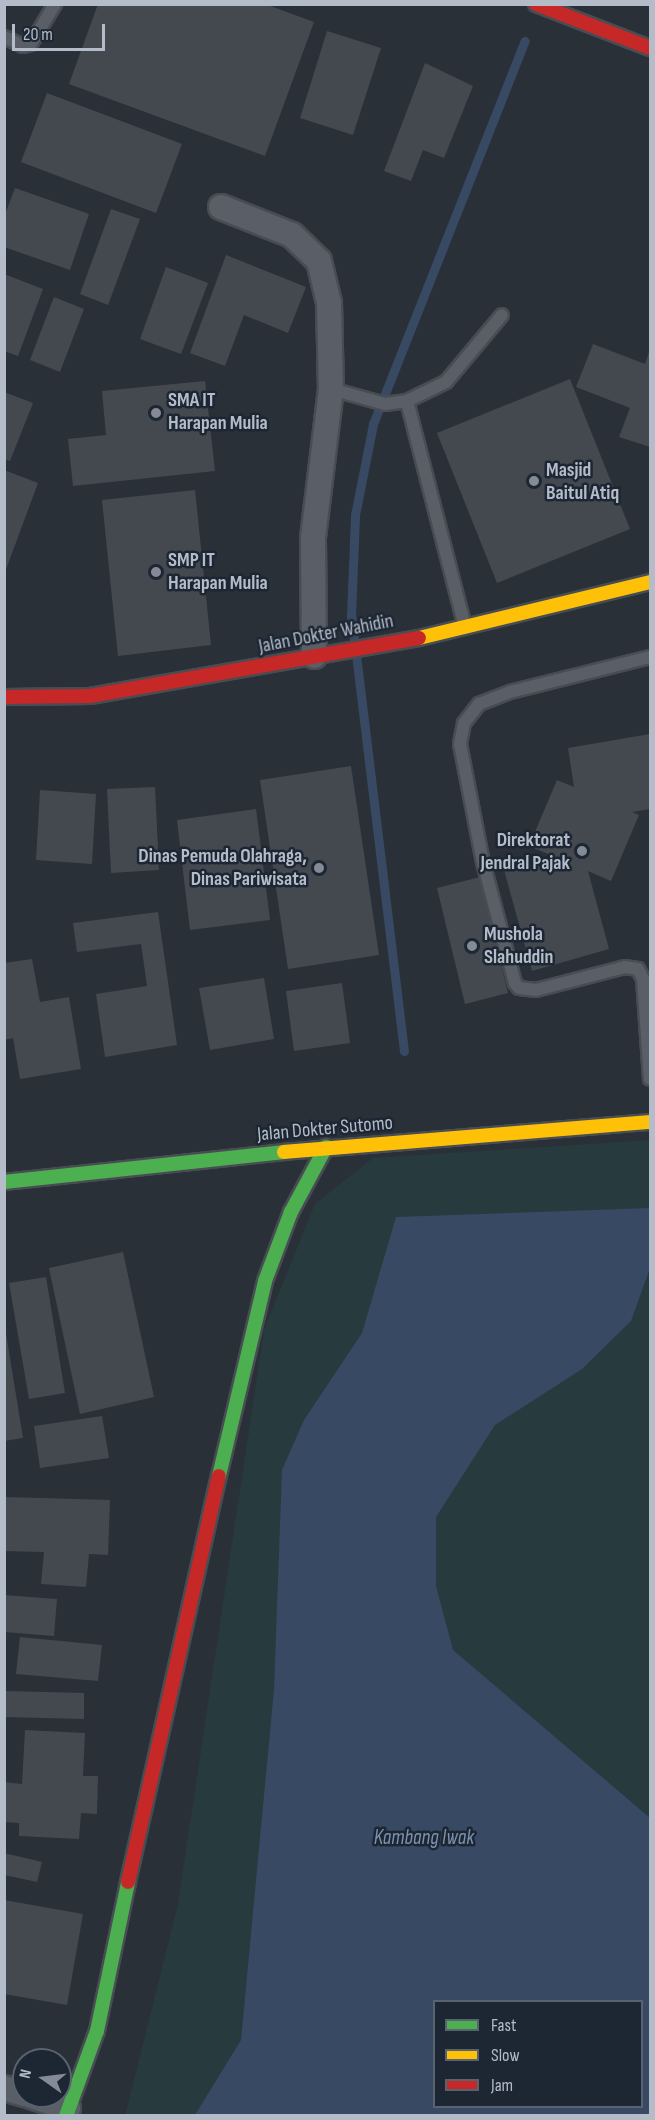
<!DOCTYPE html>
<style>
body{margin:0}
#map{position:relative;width:655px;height:2120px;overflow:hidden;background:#2a3038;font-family:"Sofia Sans Condensed",sans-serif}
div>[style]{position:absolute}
.green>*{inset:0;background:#273a3e}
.water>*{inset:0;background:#384963}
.stream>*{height:9px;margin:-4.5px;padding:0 4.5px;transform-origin:4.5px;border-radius:4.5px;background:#384963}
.building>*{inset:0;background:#444950}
.roads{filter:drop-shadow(2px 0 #484c53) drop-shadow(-2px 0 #484c53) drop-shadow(0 2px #484c53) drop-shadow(0 -2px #484c53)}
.lane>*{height:12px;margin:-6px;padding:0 6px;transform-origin:6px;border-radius:6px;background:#5a5e66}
.street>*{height:24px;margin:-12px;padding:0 12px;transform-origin:12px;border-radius:12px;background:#5a5e66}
.fast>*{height:14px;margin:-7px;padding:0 7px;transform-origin:7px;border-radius:7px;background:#4caf50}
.slow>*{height:14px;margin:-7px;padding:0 7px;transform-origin:7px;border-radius:7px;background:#ffc107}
.jam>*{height:14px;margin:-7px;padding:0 7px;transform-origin:7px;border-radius:7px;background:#c62828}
.dots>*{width:16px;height:16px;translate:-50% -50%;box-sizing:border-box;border:3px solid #1d2633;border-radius:50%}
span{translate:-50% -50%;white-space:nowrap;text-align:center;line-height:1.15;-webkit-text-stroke:5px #1d2633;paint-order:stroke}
.poi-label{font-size:20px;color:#b4bcc9;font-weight:700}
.left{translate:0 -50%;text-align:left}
.right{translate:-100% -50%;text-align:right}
.street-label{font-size:20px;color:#b4bcc9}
.water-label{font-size:21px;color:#7c92b1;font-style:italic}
.frame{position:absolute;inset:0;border:6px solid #b4bcc9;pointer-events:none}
.legend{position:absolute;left:433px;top:2000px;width:210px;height:108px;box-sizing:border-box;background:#1d2633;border:2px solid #59626f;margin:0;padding:8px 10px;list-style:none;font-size:18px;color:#b4bcc9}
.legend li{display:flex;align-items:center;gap:12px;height:30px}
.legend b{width:30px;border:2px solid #59626f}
.north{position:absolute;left:12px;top:2048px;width:60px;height:60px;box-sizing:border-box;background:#1d2633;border:2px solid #59626f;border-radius:50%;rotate:284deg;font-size:16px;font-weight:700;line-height:24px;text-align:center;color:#b4bcc9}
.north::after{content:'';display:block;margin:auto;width:21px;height:27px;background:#848b96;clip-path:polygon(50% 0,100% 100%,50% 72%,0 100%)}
.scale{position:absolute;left:12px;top:24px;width:93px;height:27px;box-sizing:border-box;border:3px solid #b4bcc9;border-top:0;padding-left:8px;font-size:18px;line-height:21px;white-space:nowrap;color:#b4bcc9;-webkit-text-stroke:4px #1d2633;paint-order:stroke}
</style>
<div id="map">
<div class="green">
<i style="clip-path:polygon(evenodd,650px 1140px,650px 2115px,125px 2116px,178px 1904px,264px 1330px,315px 1204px,373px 1158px,650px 1140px,434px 2002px,642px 2002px,642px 2106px,434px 2106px,434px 2002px)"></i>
</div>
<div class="water">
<i style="clip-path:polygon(evenodd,650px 1208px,650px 1268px,631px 1321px,582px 1369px,495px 1425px,436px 1517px,436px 1586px,453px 1650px,650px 1818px,650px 2115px,195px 2115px,241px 2040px,274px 1689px,282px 1470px,304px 1420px,362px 1333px,396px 1217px,650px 1208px,434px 2002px,642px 2002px,642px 2106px,434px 2106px,434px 2002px)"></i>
</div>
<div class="stream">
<i style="left:404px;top:1051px;width:438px;rotate:-96.9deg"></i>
<i style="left:351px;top:616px;width:101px;rotate:-87.7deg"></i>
<i style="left:355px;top:515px;width:93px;rotate:-78.8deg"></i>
<i style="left:373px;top:424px;width:412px;rotate:-68.4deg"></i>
</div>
<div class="building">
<i style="clip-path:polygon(98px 4px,265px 4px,314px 22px,265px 156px,69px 84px)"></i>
<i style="clip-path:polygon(327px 31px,381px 48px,353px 135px,300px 118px)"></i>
<i style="clip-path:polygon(425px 63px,473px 86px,444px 158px,423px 150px,411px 181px,384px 171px)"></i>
<i style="clip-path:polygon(47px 93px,182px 144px,156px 213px,21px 162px)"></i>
<i style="clip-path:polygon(15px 188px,89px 214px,70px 270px,4px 247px,4px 217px)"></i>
<i style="clip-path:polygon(111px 209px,140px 219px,108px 305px,80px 294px)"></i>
<i style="clip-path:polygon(226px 255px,306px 287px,288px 333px,244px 315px,225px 366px,190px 353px)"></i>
<i style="clip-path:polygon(166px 267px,208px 283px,181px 354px,140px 339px)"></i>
<i style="clip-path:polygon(4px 274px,43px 289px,18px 356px,4px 351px)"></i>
<i style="clip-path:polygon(54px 297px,84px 309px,60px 372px,30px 360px)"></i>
<i style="clip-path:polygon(593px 344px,645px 364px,650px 349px,650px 447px,619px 437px,630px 408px,576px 387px)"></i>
<i style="clip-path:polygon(570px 379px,630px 529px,497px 583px,437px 433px)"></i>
<i style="clip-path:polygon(205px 381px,215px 471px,73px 486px,68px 439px,106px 435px,102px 391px)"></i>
<i style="clip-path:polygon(4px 392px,33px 403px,10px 461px,4px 459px)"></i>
<i style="clip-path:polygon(4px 470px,38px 483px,5px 572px,4px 572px)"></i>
<i style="clip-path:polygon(195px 490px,211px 645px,118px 656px,102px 500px)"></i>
<i style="clip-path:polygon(650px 734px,650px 809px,632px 812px,639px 815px,611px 881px,588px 871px,609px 949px,532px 971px,504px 870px,553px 856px,529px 846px,557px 780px,574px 787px,568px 748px)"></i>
<i style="clip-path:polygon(351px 766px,379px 955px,288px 969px,260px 780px)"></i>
<i style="clip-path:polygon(155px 787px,159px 870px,111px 873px,107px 789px)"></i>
<i style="clip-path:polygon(40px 790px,96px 794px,92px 864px,36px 860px)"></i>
<i style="clip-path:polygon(256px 809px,270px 920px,190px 930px,177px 820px)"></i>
<i style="clip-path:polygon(480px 877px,508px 993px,465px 1004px,437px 888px)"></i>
<i style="clip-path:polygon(158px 912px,177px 1045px,105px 1057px,96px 994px,147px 986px,141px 944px,77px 952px,73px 923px)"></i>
<i style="clip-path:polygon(32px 959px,40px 1002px,69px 997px,81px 1069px,20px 1079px,13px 1038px,4px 1040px,4px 963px)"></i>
<i style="clip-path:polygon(264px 978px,274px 1039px,210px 1050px,199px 988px)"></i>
<i style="clip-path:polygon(342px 983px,350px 1043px,294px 1051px,286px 991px)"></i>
<i style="clip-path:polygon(123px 1252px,154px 1397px,80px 1414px,49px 1268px)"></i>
<i style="clip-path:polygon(46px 1277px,65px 1393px,29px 1399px,9px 1283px)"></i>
<i style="clip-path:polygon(4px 1321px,23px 1438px,4px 1441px)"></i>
<i style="clip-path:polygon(102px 1416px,109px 1458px,40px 1468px,34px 1426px)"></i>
<i style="clip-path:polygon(4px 1497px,110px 1500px,108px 1555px,89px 1554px,86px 1587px,41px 1584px,44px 1552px,4px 1551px)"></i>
<i style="clip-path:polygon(4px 1595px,57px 1599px,54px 1636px,4px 1632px)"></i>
<i style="clip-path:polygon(20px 1637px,102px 1645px,98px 1681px,16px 1674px)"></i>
<i style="clip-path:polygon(4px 1691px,84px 1693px,84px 1719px,4px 1717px)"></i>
<i style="clip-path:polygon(25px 1730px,85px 1733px,83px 1776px,98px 1776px,97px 1814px,81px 1813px,79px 1839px,19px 1836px,19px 1823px,4px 1822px,4px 1782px,22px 1784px)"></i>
<i style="clip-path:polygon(4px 1853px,42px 1862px,37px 1882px,4px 1875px)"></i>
<i style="clip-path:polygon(4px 1900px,83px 1914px,67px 2005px,4px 1994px)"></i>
</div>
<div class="roads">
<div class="lane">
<i style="left:4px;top:37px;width:21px;rotate:25deg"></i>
<i style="left:23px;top:46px;width:8px;rotate:-14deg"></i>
<i style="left:31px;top:44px;width:47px;rotate:-59deg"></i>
<i style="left:331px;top:389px;width:56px;rotate:15.5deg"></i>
<i style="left:385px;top:404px;width:22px;rotate:-8deg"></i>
<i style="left:407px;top:401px;width:43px;rotate:-26deg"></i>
<i style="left:446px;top:382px;width:87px;rotate:-50.1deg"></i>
<i style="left:407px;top:401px;width:233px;rotate:75.6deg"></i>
<i style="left:650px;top:657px;width:144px;rotate:166deg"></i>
<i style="left:510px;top:692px;width:33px;rotate:159deg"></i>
<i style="left:479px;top:704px;width:24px;rotate:128deg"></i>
<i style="left:464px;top:723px;width:21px;rotate:101deg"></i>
<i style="left:460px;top:744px;width:120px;rotate:79deg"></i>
<i style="left:483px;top:862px;width:125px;rotate:75.2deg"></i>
<i style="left:515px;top:983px;width:6px;rotate:51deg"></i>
<i style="left:519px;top:988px;width:17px;rotate:7deg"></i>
<i style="left:536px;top:990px;width:92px;rotate:-14.5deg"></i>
<i style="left:625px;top:967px;width:13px;rotate:9deg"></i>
<i style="left:638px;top:969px;width:11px;rotate:63deg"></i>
<i style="left:643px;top:979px;width:100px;rotate:86deg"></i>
</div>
<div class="street">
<i style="left:221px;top:207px;width:76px;rotate:21.5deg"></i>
<i style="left:292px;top:235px;width:37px;rotate:44deg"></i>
<i style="left:319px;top:261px;width:43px;rotate:76.6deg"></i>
<i style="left:329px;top:303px;width:86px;rotate:88.7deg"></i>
<i style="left:331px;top:389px;width:150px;rotate:96.9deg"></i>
<i style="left:313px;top:538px;width:118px;rotate:89.5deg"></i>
<i style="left:4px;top:2088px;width:21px;rotate:17deg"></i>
<i style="left:31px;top:2096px;width:39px;rotate:18deg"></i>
</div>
<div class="fast">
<i style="left:4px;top:1182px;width:282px;rotate:-6.1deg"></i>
<i style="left:219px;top:1476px;width:200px;rotate:-76.7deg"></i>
<i style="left:265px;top:1281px;width:74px;rotate:-69.4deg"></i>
<i style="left:291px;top:1212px;width:74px;rotate:-61.7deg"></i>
<i style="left:66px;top:2116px;width:90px;rotate:-70deg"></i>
<i style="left:97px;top:2031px;width:152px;rotate:-78.2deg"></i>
</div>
<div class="slow">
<i style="left:419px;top:638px;width:238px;rotate:-13.6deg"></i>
<i style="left:284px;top:1152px;width:367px;rotate:-4.7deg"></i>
</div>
<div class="jam">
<i style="left:536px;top:4px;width:122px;rotate:21.1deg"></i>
<i style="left:4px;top:697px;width:86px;rotate:-0.7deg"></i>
<i style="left:90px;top:696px;width:334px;rotate:-10deg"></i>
<i style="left:128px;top:1882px;width:416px;rotate:-77.4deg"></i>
</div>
</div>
<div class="dots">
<i style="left:156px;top:413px;background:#848b96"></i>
<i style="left:534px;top:481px;background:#848b96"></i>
<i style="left:156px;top:572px;background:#848b96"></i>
<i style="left:582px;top:851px;background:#848b96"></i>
<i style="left:319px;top:868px;background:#848b96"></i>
<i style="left:472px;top:946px;background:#848b96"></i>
</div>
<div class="poi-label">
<span class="left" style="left:168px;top:412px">SMA IT<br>Harapan Mulia</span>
<span class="left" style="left:546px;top:482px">Masjid<br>Baitul Atiq</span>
<span class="left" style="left:168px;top:572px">SMP IT<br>Harapan Mulia</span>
<span class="right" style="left:570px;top:852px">Direktorat<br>Jendral Pajak</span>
<span class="right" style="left:307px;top:868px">Dinas Pemuda Olahraga,<br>Dinas Pariwisata</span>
<span class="left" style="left:484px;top:946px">Mushola<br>Slahuddin</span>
</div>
<div class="street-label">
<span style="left:326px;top:634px;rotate:-11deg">Jalan Dokter Wahidin</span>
<span style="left:325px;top:1129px;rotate:-5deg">Jalan Dokter Sutomo</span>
</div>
<div class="water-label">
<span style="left:424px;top:1838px">Kambang Iwak</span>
</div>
<div class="frame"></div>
<ul class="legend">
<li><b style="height:8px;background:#4caf50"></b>Fast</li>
<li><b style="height:8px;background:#ffc107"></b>Slow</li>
<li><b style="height:8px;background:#c62828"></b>Jam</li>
</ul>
<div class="north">N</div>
<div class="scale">20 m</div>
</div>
